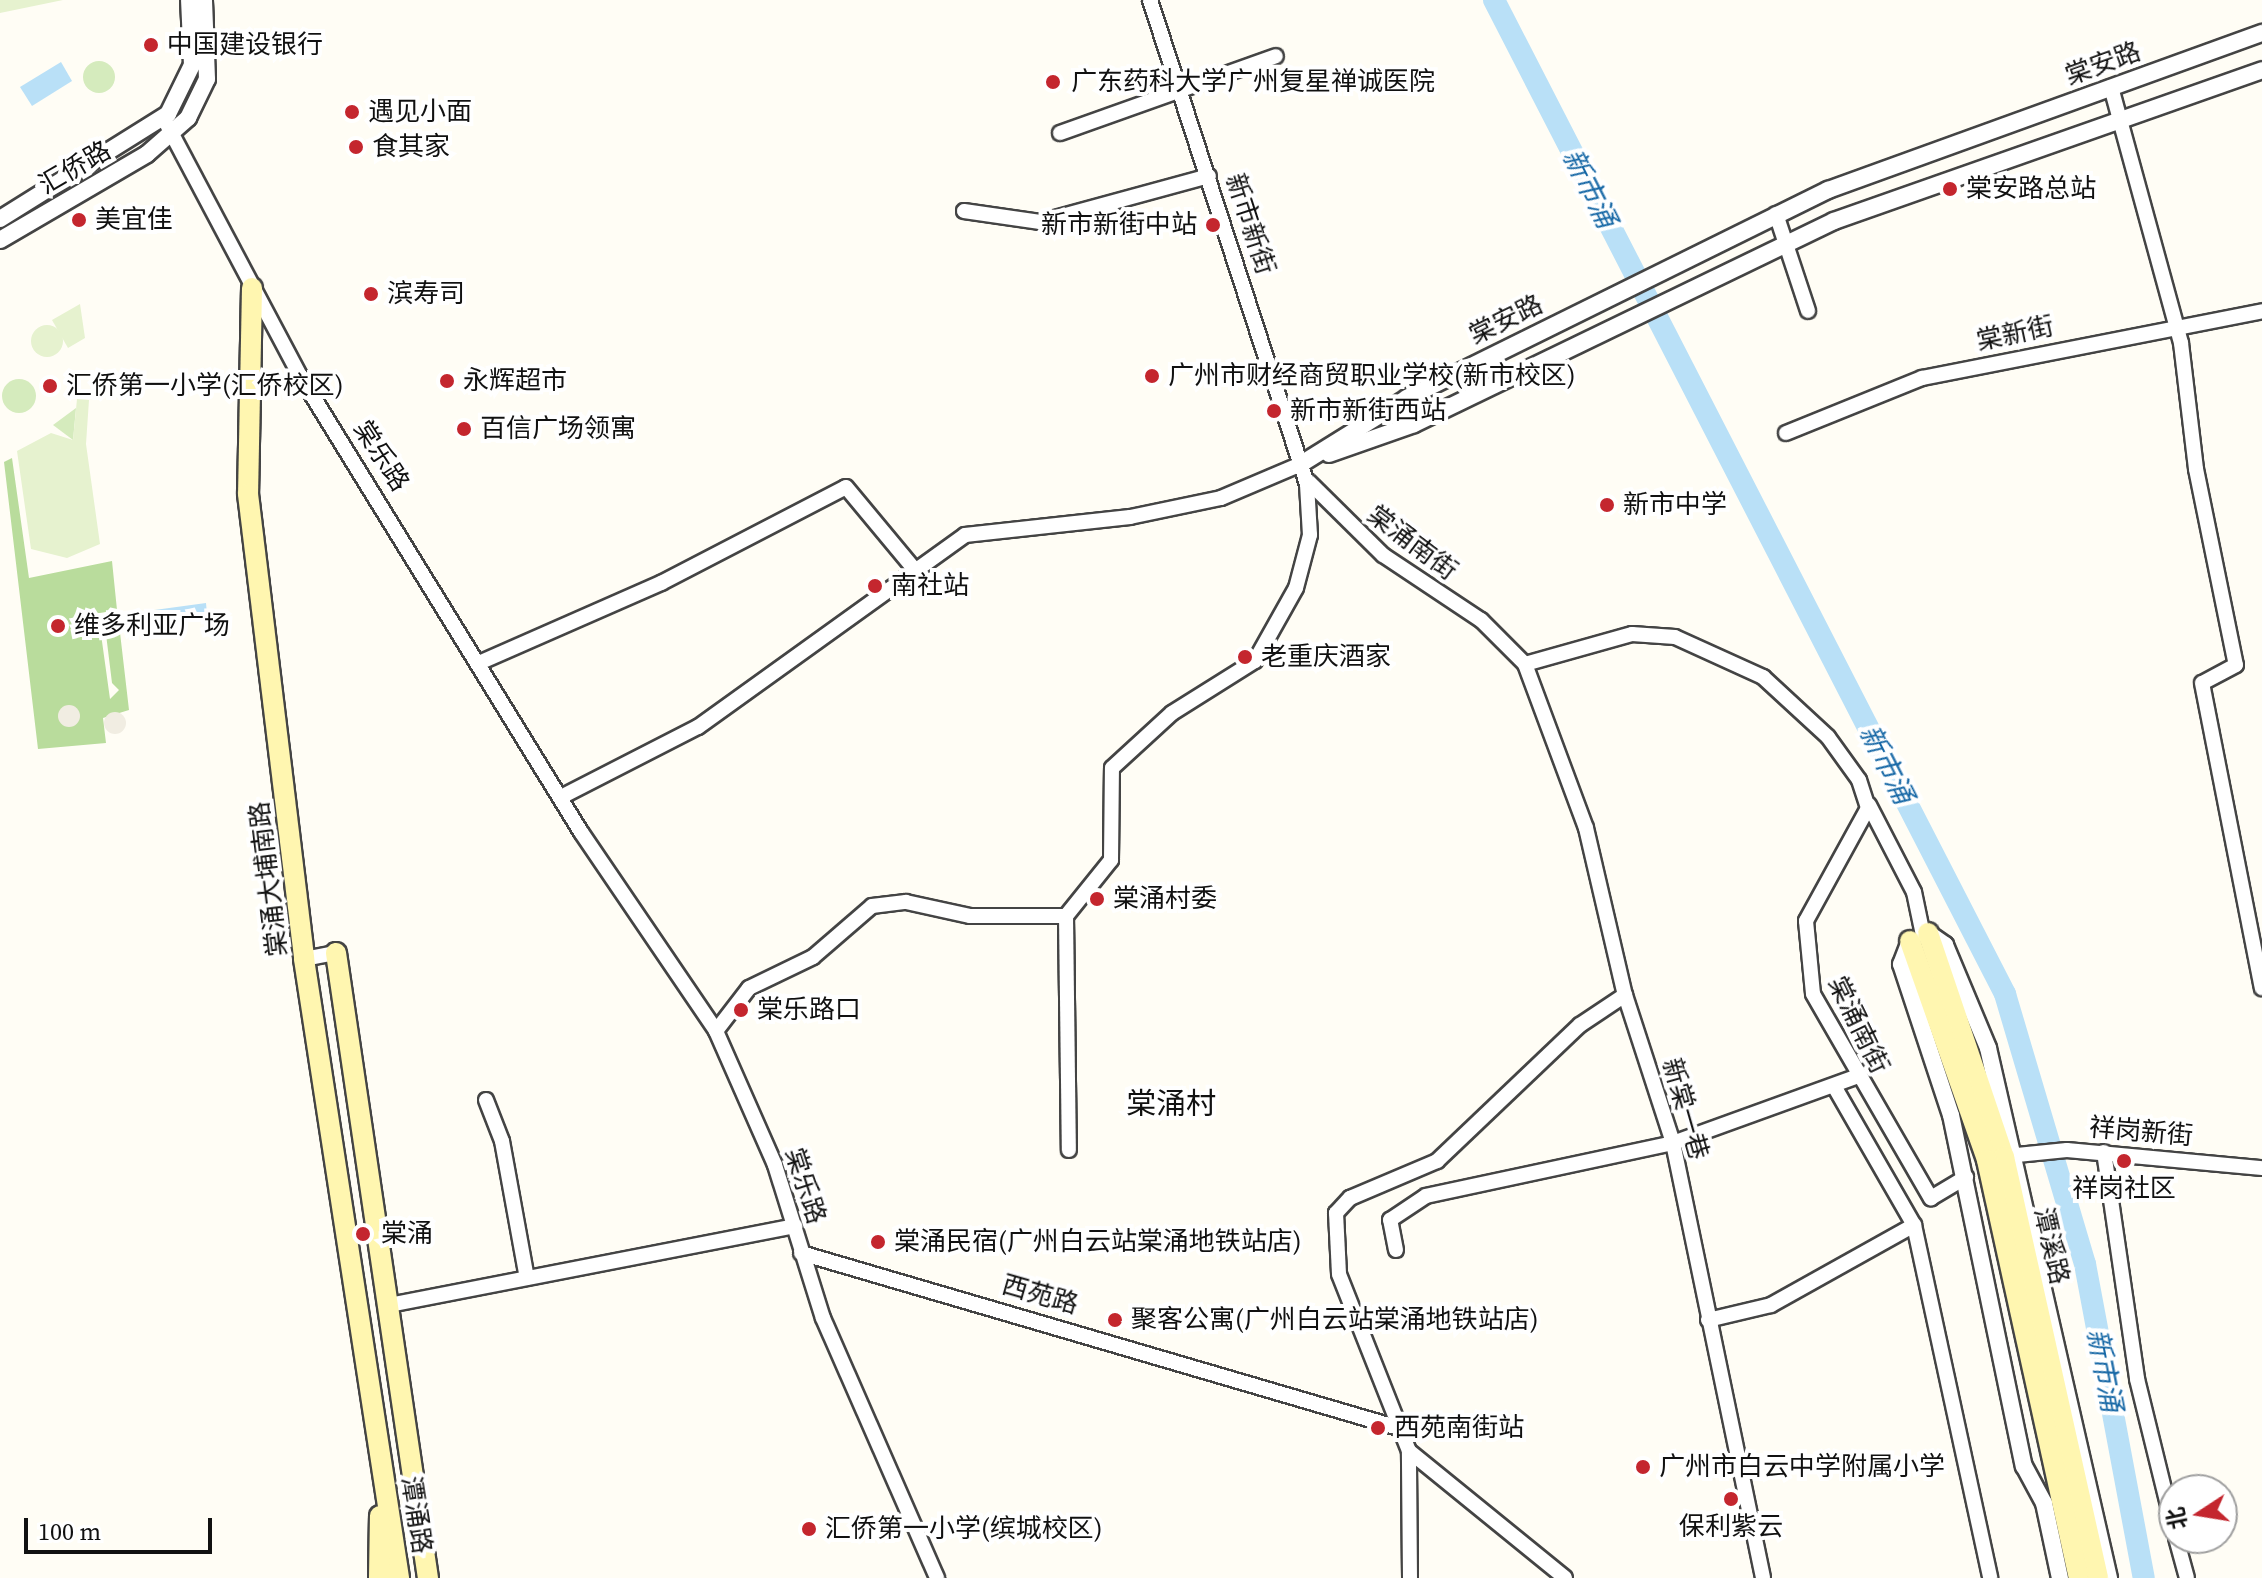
<!DOCTYPE html>
<meta charset="utf-8">
<style>
body{margin:0}
#map{position:relative;width:2262px;height:1578px;overflow:hidden;background:#fffdf5;font-family:"Source Serif 4","Noto Sans SC",serif}
div>[style]{position:absolute}
.green>*{inset:0;background:#d5ebbd}
.round{border-radius:50%}
.forest>*{inset:0;background:#b9dc9c}
.pitch>*{inset:0;background:#e6f2cf}
.plaza>*{inset:0;background:#f1ede2}
.water>*{inset:0;background:#b9e0f7}
.river>*{height:22px;margin:-11px;padding:0 11px;transform-origin:11px;border-radius:11px;background:#b9e0f7}
.roads{filter:drop-shadow(2px 0 #444) drop-shadow(-2px 0 #444) drop-shadow(0 2px #444) drop-shadow(0 -2px #444)}
.minor>*{height:14px;margin:-7px;padding:0 7px;transform-origin:7px;border-radius:7px;background:#fff}
.tertiary>*{height:16px;margin:-8px;padding:0 8px;transform-origin:8px;border-radius:8px;background:#fff}
.secondary>*{height:20px;margin:-10px;padding:0 10px;transform-origin:10px;border-radius:10px;background:#fff6b0}
.dots>*{width:22px;height:22px;translate:-50% -50%;box-sizing:border-box;border:4px solid #fff;border-radius:50%}
span{translate:-50% -50%;white-space:nowrap;text-align:center;line-height:1.15;-webkit-text-stroke:8px #fff;paint-order:stroke}
.poi-label{font-size:26px;color:#111}
.left{translate:0 -50%;text-align:left}
.right{translate:-100% -50%;text-align:right}
.street-label{font-size:26px;color:#111}
.water-label{font-size:28px;color:#1768a6;font-style:italic}
.quarter-label{font-size:30px;color:#111}
.north{position:absolute;left:2158px;top:1474px;width:80px;height:80px;box-sizing:border-box;background:#fff;border:2px solid #a0a0a0;border-radius:50%;rotate:258deg;font-size:22px;font-weight:700;line-height:32px;text-align:center;color:#111}
.north::after{content:'';display:block;margin:auto;width:28px;height:36px;background:#c4262e;clip-path:polygon(50% 0,100% 100%,50% 72%,0 100%)}
.scale{position:absolute;left:24px;top:1518px;width:188px;height:36px;box-sizing:border-box;border:4px solid #111;border-top:0;padding-left:10px;font-size:24px;line-height:28px;white-space:nowrap;color:#111;-webkit-text-stroke:6px #fff;paint-order:stroke}
</style>
<div id="map">
<div class="green">
<i class="round" style="left:83px;top:61px;width:32px;height:32px"></i>
<i class="round" style="left:2px;top:379px;width:34px;height:34px"></i>
<i style="clip-path:polygon(76px 408px,73px 440px,53px 425px)"></i>
</div>
<div class="forest">
<i style="clip-path:polygon(12px 458px,29px 578px,112px 561px,117px 610px,83px 616px,85px 629px,100px 627px,110px 699px,119px 690px,112px 683px,105px 626px,119px 624px,129px 710px,103px 718px,106px 743px,38px 749px,4px 462px)"></i>
</div>
<div class="pitch">
<i style="clip-path:polygon(0 0,63px 0,0 13px)"></i>
<i style="clip-path:polygon(80px 304px,85px 338px,68px 348px,52px 320px)"></i>
<i class="round" style="left:31px;top:325px;width:32px;height:32px"></i>
<i style="clip-path:polygon(77px 399px,89px 400px,86px 444px,100px 544px,67px 558px,31px 549px,17px 451px,51px 433px,73px 440px)"></i>
</div>
<div class="plaza">
<i class="round" style="left:58px;top:705px;width:22px;height:22px"></i>
<i class="round" style="left:104px;top:712px;width:22px;height:22px"></i>
</div>
<div class="water">
<i style="clip-path:polygon(61px 62px,72px 81px,32px 106px,20px 87px)"></i>
<i style="clip-path:polygon(206px 603px,207px 614px,126px 624px,125px 614px)"></i>
<i style="clip-path:polygon(115px 612px,116px 622px,86px 627px,85px 617px)"></i>
</div>
<div class="river">
<i style="left:1494px;top:0;width:1118px;rotate:62.79deg"></i>
<i style="left:2005px;top:994px;width:282px;rotate:73.5deg"></i>
<i style="left:2085px;top:1264px;width:319px;rotate:79.4deg"></i>
</div>
<div class="roads">
<div class="minor">
<i style="left:2111px;top:87px;width:265px;rotate:74.7deg"></i>
<i style="left:2181px;top:343px;width:127px;rotate:83.2deg"></i>
<i style="left:2196px;top:469px;width:200px;rotate:78.5deg"></i>
<i style="left:2236px;top:665px;width:38px;rotate:152deg"></i>
<i style="left:2202px;top:683px;width:311px;rotate:78.9deg"></i>
<i style="left:164px;top:119px;width:289px;rotate:62.1deg"></i>
<i style="left:299px;top:374px;width:538px;rotate:58.38deg"></i>
<i style="left:581px;top:832px;width:240px;rotate:55.8deg"></i>
<i style="left:716px;top:1031px;width:146px;rotate:66.2deg"></i>
<i style="left:775px;top:1165px;width:160px;rotate:72.6deg"></i>
<i style="left:823px;top:1318px;width:284px;rotate:66.3deg"></i>
<i style="left:1060px;top:133px;width:229px;rotate:-19.6deg"></i>
<i style="left:964px;top:211px;width:77px;rotate:8.2deg"></i>
<i style="left:1040px;top:222px;width:175px;rotate:-15.2deg"></i>
<i style="left:1776px;top:214px;width:102px;rotate:71.7deg"></i>
<i style="left:1786px;top:433px;width:147px;rotate:-22deg"></i>
<i style="left:1922px;top:378px;width:347px;rotate:-11.1deg"></i>
<i style="left:1309px;top:482px;width:104px;rotate:44.6deg"></i>
<i style="left:1383px;top:555px;width:118px;rotate:33.6deg"></i>
<i style="left:1481px;top:620px;width:62px;rotate:45deg"></i>
<i style="left:1525px;top:664px;width:175px;rotate:69.6deg"></i>
<i style="left:1586px;top:828px;width:171px;rotate:76.9deg"></i>
<i style="left:1625px;top:995px;width:156px;rotate:72deg"></i>
<i style="left:1673px;top:1143px;width:444px;rotate:78.3deg"></i>
<i style="left:481px;top:662px;width:197px;rotate:-23.7deg"></i>
<i style="left:661px;top:583px;width:208px;rotate:-27.4deg"></i>
<i style="left:846px;top:487px;width:107px;rotate:50.3deg"></i>
<i style="left:1525px;top:664px;width:111px;rotate:-15.7deg"></i>
<i style="left:1632px;top:634px;width:43px;rotate:4deg"></i>
<i style="left:1675px;top:637px;width:97px;rotate:24.4deg"></i>
<i style="left:1763px;top:677px;width:88px;rotate:42.7deg"></i>
<i style="left:1828px;top:737px;width:53px;rotate:54.2deg"></i>
<i style="left:1859px;top:780px;width:29px;rotate:72deg"></i>
<i style="left:1868px;top:808px;width:129px;rotate:118.8deg"></i>
<i style="left:1806px;top:921px;width:73px;rotate:84.5deg"></i>
<i style="left:1813px;top:994px;width:236px;rotate:60deg"></i>
<i style="left:1931px;top:1198px;width:41px;rotate:-31deg"></i>
<i style="left:561px;top:797px;width:154px;rotate:-27.1deg"></i>
<i style="left:698px;top:727px;width:329px;rotate:-35.7deg"></i>
<i style="left:965px;top:535px;width:166px;rotate:-6.2deg"></i>
<i style="left:1130px;top:517px;width:93px;rotate:-11.8deg"></i>
<i style="left:1221px;top:498px;width:87px;rotate:-23deg"></i>
<i style="left:1869px;top:805px;width:98px;rotate:62.7deg"></i>
<i style="left:1914px;top:892px;width:44px;rotate:78.2deg"></i>
<i style="left:1066px;top:916px;width:234px;rotate:89.3deg"></i>
<i style="left:304px;top:959px;width:33px;rotate:-11deg"></i>
<i style="left:716px;top:1031px;width:54px;rotate:-52.5deg"></i>
<i style="left:749px;top:988px;width:71px;rotate:-25.8deg"></i>
<i style="left:813px;top:957px;width:78px;rotate:-40.8deg"></i>
<i style="left:872px;top:906px;width:34px;rotate:-7deg"></i>
<i style="left:906px;top:902px;width:66px;rotate:12.3deg"></i>
<i style="left:970px;top:916px;width:96px"></i>
<i style="left:1066px;top:916px;width:72px;rotate:-51.2deg"></i>
<i style="left:1111px;top:860px;width:92px;rotate:-89.4deg"></i>
<i style="left:1112px;top:768px;width:81px;rotate:-42.5deg"></i>
<i style="left:1172px;top:713px;width:98px;rotate:-32.1deg"></i>
<i style="left:1255px;top:661px;width:84px;rotate:-60.7deg"></i>
<i style="left:1296px;top:588px;width:55px;rotate:-75.2deg"></i>
<i style="left:1310px;top:535px;width:51px;rotate:-93.4deg"></i>
<i style="left:1307px;top:484px;width:509px;rotate:-107.97deg"></i>
<i style="left:1834px;top:1086px;width:160px;rotate:60.1deg"></i>
<i style="left:1914px;top:1225px;width:361px;rotate:77.8deg"></i>
<i style="left:486px;top:1100px;width:44px;rotate:68.7deg"></i>
<i style="left:502px;top:1141px;width:139px;rotate:79.7deg"></i>
<i style="left:2104px;top:1152px;width:229px;rotate:81.7deg"></i>
<i style="left:2137px;top:1379px;width:155px;rotate:76.2deg"></i>
<i style="left:2017px;top:1155px;width:50px;rotate:-5.7deg"></i>
<i style="left:2067px;top:1150px;width:196px;rotate:5.3deg"></i>
<i style="left:1396px;top:1250px;width:31px;rotate:-101deg"></i>
<i style="left:1390px;top:1220px;width:43px;rotate:-33.7deg"></i>
<i style="left:1426px;top:1196px;width:253px;rotate:-12.1deg"></i>
<i style="left:1673px;top:1143px;width:194px;rotate:-19.9deg"></i>
<i style="left:801px;top:1253px;width:626px;rotate:16.32deg"></i>
<i style="left:389px;top:1305px;width:414px;rotate:-11deg"></i>
<i style="left:1708px;top:1320px;width:65px;rotate:-13.4deg"></i>
<i style="left:1771px;top:1305px;width:164px;rotate:-29.2deg"></i>
<i style="left:1409px;top:1451px;width:201px;rotate:39.1deg"></i>
<i style="left:2176px;top:1538px;width:41px;rotate:74.6deg"></i>
<i style="left:1410px;top:1578px;width:127px;rotate:-90.5deg"></i>
<i style="left:1409px;top:1451px;width:190px;rotate:-111.6deg"></i>
<i style="left:1339px;top:1274px;width:61px;rotate:-92.8deg"></i>
<i style="left:1336px;top:1213px;width:21px;rotate:-47deg"></i>
<i style="left:1350px;top:1198px;width:95px;rotate:-23deg"></i>
<i style="left:1437px;top:1161px;width:197px;rotate:-43.6deg"></i>
<i style="left:1580px;top:1025px;width:54px;rotate:-33.7deg"></i>
</div>
<div class="tertiary">
<i style="left:0;top:219px;width:198px;rotate:-32deg"></i>
<i style="left:168px;top:114px;width:55px;rotate:-63.9deg"></i>
<i style="left:192px;top:65px;width:65px;rotate:-92.6deg"></i>
<i style="left:0;top:240px;width:170px;rotate:-30.3deg"></i>
<i style="left:147px;top:154px;width:55px;rotate:-41.3deg"></i>
<i style="left:188px;top:118px;width:43px;rotate:-64deg"></i>
<i style="left:207px;top:79px;width:79px;rotate:-92.2deg"></i>
<i style="left:1329px;top:454px;width:90px;rotate:-19.4deg"></i>
<i style="left:1414px;top:424px;width:466px;rotate:-25.8deg"></i>
<i style="left:1834px;top:221px;width:454px;rotate:-19.4deg"></i>
<i style="left:1301px;top:464px;width:125px;rotate:-31.9deg"></i>
<i style="left:1407px;top:398px;width:470px;rotate:-26.3deg"></i>
<i style="left:1828px;top:190px;width:462px;rotate:-19.9deg"></i>
<i style="left:1928px;top:933px;width:21px;rotate:35deg"></i>
<i style="left:1945px;top:945px;width:112px;rotate:67.3deg"></i>
<i style="left:1988px;top:1048px;width:544px;rotate:77.14deg"></i>
<i style="left:1910px;top:941px;width:25px;rotate:111deg"></i>
<i style="left:1901px;top:964px;width:159px;rotate:71.7deg"></i>
<i style="left:1951px;top:1115px;width:359px;rotate:78.3deg"></i>
<i style="left:2024px;top:1466px;width:42px;rotate:61.6deg"></i>
<i style="left:2044px;top:1503px;width:77px;rotate:78deg"></i>
</div>
<div class="secondary">
<i style="left:252px;top:288px;width:206px;rotate:91.1deg"></i>
<i style="left:248px;top:494px;width:468px;rotate:83.1deg"></i>
<i style="left:304px;top:959px;width:626px;rotate:81.27deg"></i>
<i style="left:1928px;top:933px;width:237px;rotate:71.3deg"></i>
<i style="left:2004px;top:1157px;width:431px;rotate:77.4deg"></i>
<i style="left:1910px;top:941px;width:232px;rotate:70.6deg"></i>
<i style="left:1987px;top:1160px;width:428px;rotate:77.6deg"></i>
<i style="left:336px;top:953px;width:632px;rotate:81.63deg"></i>
<i style="left:379px;top:1578px;width:62px;rotate:-89.1deg"></i>
</div>
</div>
<div class="dots">
<i style="left:151px;top:45px;background:#c4262e"></i>
<i style="left:1053px;top:82px;background:#c4262e"></i>
<i style="left:352px;top:112px;background:#c4262e"></i>
<i style="left:356px;top:147px;background:#c4262e"></i>
<i style="left:1950px;top:189px;background:#c4262e"></i>
<i style="left:79px;top:220px;background:#c4262e"></i>
<i style="left:1213px;top:225px;background:#c4262e"></i>
<i style="left:371px;top:294px;background:#c4262e"></i>
<i style="left:1152px;top:376px;background:#c4262e"></i>
<i style="left:447px;top:381px;background:#c4262e"></i>
<i style="left:50px;top:386px;background:#c4262e"></i>
<i style="left:1274px;top:411px;background:#c4262e"></i>
<i style="left:464px;top:429px;background:#c4262e"></i>
<i style="left:1607px;top:505px;background:#c4262e"></i>
<i style="left:875px;top:586px;background:#c4262e"></i>
<i style="left:58px;top:626px;background:#c4262e"></i>
<i style="left:1245px;top:657px;background:#c4262e"></i>
<i style="left:1097px;top:899px;background:#c4262e"></i>
<i style="left:741px;top:1010px;background:#c4262e"></i>
<i style="left:2124px;top:1161px;background:#c4262e"></i>
<i style="left:363px;top:1234px;background:#c4262e"></i>
<i style="left:878px;top:1242px;background:#c4262e"></i>
<i style="left:1115px;top:1320px;background:#c4262e"></i>
<i style="left:1378px;top:1428px;background:#c4262e"></i>
<i style="left:1643px;top:1467px;background:#c4262e"></i>
<i style="left:1731px;top:1499px;background:#c4262e"></i>
<i style="left:809px;top:1529px;background:#c4262e"></i>
</div>
<div class="poi-label">
<span class="left" style="left:167px;top:45px">中国建设银行</span>
<span class="left" style="left:1071px;top:82px">广东药科大学广州复星禅诚医院</span>
<span class="left" style="left:368px;top:112px">遇见小面</span>
<span class="left" style="left:372px;top:147px">食其家</span>
<span class="left" style="left:1966px;top:189px">棠安路总站</span>
<span class="left" style="left:95px;top:220px">美宜佳</span>
<span class="right" style="left:1197px;top:225px">新市新街中站</span>
<span class="left" style="left:387px;top:294px">滨寿司</span>
<span class="left" style="left:1168px;top:376px">广州市财经商贸职业学校(新市校区)</span>
<span class="left" style="left:463px;top:381px">永辉超市</span>
<span class="left" style="left:66px;top:386px">汇侨第一小学(汇侨校区)</span>
<span class="left" style="left:1290px;top:411px">新市新街西站</span>
<span class="left" style="left:480px;top:429px">百信广场领寓</span>
<span class="left" style="left:1623px;top:505px">新市中学</span>
<span class="left" style="left:891px;top:586px">南社站</span>
<span class="left" style="left:74px;top:626px">维多利亚广场</span>
<span class="left" style="left:1261px;top:657px">老重庆酒家</span>
<span class="left" style="left:1113px;top:899px">棠涌村委</span>
<span class="left" style="left:757px;top:1010px">棠乐路口</span>
<span style="left:2124px;top:1189px">祥岗社区</span>
<span class="left" style="left:381px;top:1234px">棠涌</span>
<span class="left" style="left:894px;top:1242px">棠涌民宿(广州白云站棠涌地铁站店)</span>
<span class="left" style="left:1131px;top:1320px">聚客公寓(广州白云站棠涌地铁站店)</span>
<span class="left" style="left:1394px;top:1428px">西苑南街站</span>
<span class="left" style="left:1659px;top:1467px">广州市白云中学附属小学</span>
<span style="left:1731px;top:1527px">保利紫云</span>
<span class="left" style="left:825px;top:1529px">汇侨第一小学(缤城校区)</span>
</div>
<div class="street-label">
<span style="left:2103px;top:64px;rotate:-20deg">棠安路</span>
<span style="left:75px;top:168px;rotate:-30deg">汇侨路</span>
<span style="left:1250px;top:224px;rotate:72deg">新市新街</span>
<span style="left:1506px;top:320px;rotate:-26deg">棠安路</span>
<span style="left:2015px;top:334px;rotate:-12deg">棠新街</span>
<span style="left:381px;top:456px;rotate:57deg">棠乐路</span>
<span style="left:1412px;top:543px;rotate:37deg">棠涌南街</span>
<span style="left:269px;top:879px;rotate:-97deg">棠涌大埔南路</span>
<span style="left:1858px;top:1025px;rotate:64deg">棠涌南街</span>
<span style="left:1685px;top:1109px;rotate:74deg">新棠一巷</span>
<span style="left:2141px;top:1132px;rotate:5deg">祥岗新街</span>
<span style="left:805px;top:1186px;rotate:72deg">棠乐路</span>
<span style="left:2051px;top:1246px;rotate:77deg">潭溪路</span>
<span style="left:1040px;top:1295px;rotate:16deg">西苑路</span>
<span style="left:416px;top:1515px;rotate:81deg">潭涌路</span>
</div>
<div class="water-label">
<span style="left:1590px;top:188px;rotate:63deg">新市涌</span>
<span style="left:1887px;top:764px;rotate:63deg">新市涌</span>
<span style="left:2105px;top:1370px;rotate:79deg">新市涌</span>
</div>
<div class="quarter-label">
<span style="left:1171px;top:1104px">棠涌村</span>
</div>
<div class="north">北</div>
<div class="scale">100 m</div>
</div>
